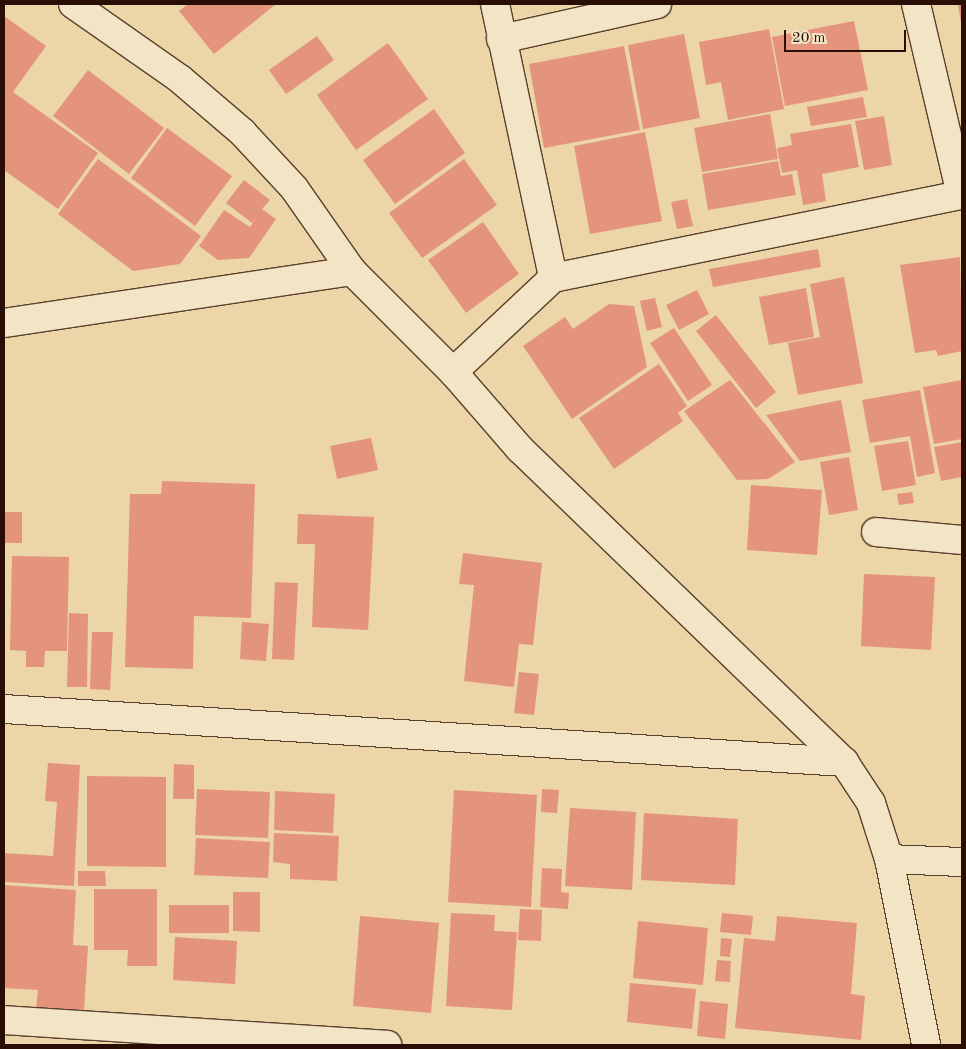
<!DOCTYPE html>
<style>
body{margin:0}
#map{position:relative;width:966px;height:1049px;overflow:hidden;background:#ecd5a6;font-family:"Old Standard TT",serif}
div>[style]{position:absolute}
.building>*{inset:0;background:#e4947c}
.roads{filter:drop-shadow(1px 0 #59402d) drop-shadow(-1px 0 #59402d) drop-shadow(0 1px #59402d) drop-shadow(0 -1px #59402d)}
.minor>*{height:28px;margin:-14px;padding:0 14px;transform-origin:14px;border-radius:14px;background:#f3e4c5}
.tertiary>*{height:28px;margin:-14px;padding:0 14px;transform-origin:14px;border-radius:14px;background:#f3e4c5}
span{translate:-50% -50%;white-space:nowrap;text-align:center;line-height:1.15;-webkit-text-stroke:5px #f3e4c5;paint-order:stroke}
.frame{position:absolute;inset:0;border:5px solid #280e05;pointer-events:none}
.scale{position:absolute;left:784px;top:30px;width:122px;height:22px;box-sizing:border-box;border:2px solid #280e05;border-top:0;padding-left:6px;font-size:15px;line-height:18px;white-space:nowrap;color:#280e05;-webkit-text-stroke:4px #f3e4c5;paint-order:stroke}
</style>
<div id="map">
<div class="building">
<i style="clip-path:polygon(188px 4px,276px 4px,214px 54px,179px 11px)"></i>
<i style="clip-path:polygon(958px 4px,962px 4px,962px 23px,961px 23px)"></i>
<i style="clip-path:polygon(4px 16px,46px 46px,13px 92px,98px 153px,58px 209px,4px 170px)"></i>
<i style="clip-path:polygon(854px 21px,868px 90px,785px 106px,772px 37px)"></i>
<i style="clip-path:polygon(769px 29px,784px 109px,728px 120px,721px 82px,706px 85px,699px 42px)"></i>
<i style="clip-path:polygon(684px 34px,700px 118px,643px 129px,628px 45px)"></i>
<i style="clip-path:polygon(317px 36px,334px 60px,286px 94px,269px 70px)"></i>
<i style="clip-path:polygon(388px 43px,428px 99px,356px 150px,317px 95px)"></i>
<i style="clip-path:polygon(624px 46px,640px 130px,544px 148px,529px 64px)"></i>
<i style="clip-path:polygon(88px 70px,164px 128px,129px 174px,53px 116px)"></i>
<i style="clip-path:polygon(863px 97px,867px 117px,811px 126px,807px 107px)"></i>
<i style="clip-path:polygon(434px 109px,465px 153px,395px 204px,363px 160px)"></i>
<i style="clip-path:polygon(770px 114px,778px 159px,702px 172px,694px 128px)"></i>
<i style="clip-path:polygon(884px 116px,892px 165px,864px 170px,855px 121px)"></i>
<i style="clip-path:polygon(851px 124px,859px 167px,822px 174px,826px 201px,803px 205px,797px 170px,782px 173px,777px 148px,792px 145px,790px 134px)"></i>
<i style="clip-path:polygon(167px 128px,232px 176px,195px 226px,131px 178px)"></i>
<i style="clip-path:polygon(645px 132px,662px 221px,590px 234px,574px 146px)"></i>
<i style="clip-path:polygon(98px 159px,201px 236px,180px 264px,133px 271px,58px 214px)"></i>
<i style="clip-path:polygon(464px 159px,497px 205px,422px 258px,389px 213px)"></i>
<i style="clip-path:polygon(778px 161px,781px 176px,792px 174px,796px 195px,708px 210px,702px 174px)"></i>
<i style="clip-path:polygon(244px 180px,270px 200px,262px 209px,276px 219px,249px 258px,218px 260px,199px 246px,224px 210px,250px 227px,258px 215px,252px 223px,226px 203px)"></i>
<i style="clip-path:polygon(687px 199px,693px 226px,677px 229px,671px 202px)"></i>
<i style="clip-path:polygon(483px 222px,519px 274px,466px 313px,428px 260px)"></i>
<i style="clip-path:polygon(818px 249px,821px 267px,713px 287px,709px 269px)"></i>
<i style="clip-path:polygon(960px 257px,962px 351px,938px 356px,936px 350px,915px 353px,900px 265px)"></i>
<i style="clip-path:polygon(844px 277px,863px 383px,798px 395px,788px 343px,820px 337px,810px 284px)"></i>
<i style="clip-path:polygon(806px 288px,814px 337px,769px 345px,759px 297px)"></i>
<i style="clip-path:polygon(697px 290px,709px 314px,679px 330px,666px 305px)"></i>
<i style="clip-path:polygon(655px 298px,662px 327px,647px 331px,640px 301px)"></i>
<i style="clip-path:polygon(609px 304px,634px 306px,647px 367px,572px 419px,523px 346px,565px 317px,573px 329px)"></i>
<i style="clip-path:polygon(716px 315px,776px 392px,756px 408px,696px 331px)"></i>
<i style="clip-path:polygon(674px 328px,712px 385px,688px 401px,650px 343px)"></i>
<i style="clip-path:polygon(659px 364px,687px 406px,678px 413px,683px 421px,614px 469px,579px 418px)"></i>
<i style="clip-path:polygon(730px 380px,795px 462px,768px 479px,737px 480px,684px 411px)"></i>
<i style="clip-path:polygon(962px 380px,962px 439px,934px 444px,923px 387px)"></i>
<i style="clip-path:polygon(920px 390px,935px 473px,917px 477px,910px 436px,870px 443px,862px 400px)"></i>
<i style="clip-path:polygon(841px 400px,851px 452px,800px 461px,766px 415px)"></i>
<i style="clip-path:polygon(371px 438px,378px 470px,337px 479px,330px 446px)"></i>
<i style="clip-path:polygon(908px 441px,916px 485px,882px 491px,874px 446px)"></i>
<i style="clip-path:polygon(962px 442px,962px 477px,941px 481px,934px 447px)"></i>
<i style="clip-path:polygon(849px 457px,858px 510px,829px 515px,820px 462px)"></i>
<i style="clip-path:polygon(162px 481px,255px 484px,251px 618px,194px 616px,193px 669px,125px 667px,130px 494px,161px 494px)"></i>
<i style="clip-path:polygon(751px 485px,822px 490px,817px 555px,747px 550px)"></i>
<i style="clip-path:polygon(912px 492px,914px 503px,899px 505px,897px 494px)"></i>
<i style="clip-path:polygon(5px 512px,22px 512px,22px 543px,4px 543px)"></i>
<i style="clip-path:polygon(298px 514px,374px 517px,368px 630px,312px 627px,315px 544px,297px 544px)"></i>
<i style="clip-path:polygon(463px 553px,542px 563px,533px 645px,519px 644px,514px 687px,464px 681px,474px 585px,459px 584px)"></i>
<i style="clip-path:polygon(12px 556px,69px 557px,67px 651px,45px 651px,44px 667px,26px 667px,26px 651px,10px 650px)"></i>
<i style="clip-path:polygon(864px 574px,935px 577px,931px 650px,861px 646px)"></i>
<i style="clip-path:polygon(275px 582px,298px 583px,294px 660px,272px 659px)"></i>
<i style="clip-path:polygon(69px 613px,88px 614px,87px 687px,67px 687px)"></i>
<i style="clip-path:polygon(242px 622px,269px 624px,266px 661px,240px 659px)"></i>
<i style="clip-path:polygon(92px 632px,113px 632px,110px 690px,90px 689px)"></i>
<i style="clip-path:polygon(519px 672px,539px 674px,534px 715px,514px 713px)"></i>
<i style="clip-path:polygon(48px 763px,80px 765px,74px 886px,4px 882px,4px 853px,53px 856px,57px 802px,45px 801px)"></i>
<i style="clip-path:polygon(174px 764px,194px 765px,194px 799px,173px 799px)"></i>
<i style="clip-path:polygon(87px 776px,166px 777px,166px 867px,87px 866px)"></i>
<i style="clip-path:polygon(197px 789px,270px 792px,268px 838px,195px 835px)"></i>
<i style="clip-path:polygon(542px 789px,559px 790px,557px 813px,541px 812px)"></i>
<i style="clip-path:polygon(454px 790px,537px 795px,531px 907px,448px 902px)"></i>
<i style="clip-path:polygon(275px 791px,335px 794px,333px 833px,274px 830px)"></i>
<i style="clip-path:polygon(570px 808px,636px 812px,632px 890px,565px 886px)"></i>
<i style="clip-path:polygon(644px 813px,738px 819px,735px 885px,641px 880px)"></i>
<i style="clip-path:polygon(274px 833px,339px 836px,337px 881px,290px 879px,290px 864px,273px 862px)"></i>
<i style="clip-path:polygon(196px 838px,270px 842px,268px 878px,194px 875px)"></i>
<i style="clip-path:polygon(542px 868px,562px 869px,561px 892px,569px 893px,568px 909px,540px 907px)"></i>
<i style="clip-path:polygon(78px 871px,105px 871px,106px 886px,78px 886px)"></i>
<i style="clip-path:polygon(4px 885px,76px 890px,73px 945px,88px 946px,84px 1010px,36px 1008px,38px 990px,4px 988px)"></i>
<i style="clip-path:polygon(94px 889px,157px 889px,157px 966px,127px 966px,128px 950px,94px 950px)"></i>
<i style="clip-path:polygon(233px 892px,260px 892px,260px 932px,233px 931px)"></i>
<i style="clip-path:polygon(169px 905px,229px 905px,229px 933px,169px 933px)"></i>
<i style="clip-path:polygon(520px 909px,542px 910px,541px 941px,518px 940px)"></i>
<i style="clip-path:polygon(451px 913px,495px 915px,494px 931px,517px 932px,512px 1010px,446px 1006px)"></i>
<i style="clip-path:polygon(722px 913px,753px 916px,751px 935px,720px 932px)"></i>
<i style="clip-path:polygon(360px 916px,439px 923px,431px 1013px,353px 1006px)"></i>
<i style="clip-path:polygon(777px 916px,857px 923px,851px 994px,865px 996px,861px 1040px,735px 1028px,744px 938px,775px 941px)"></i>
<i style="clip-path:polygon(638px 921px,708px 928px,703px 985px,633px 978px)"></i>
<i style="clip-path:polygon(175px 937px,237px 941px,235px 984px,173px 980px)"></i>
<i style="clip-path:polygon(721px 938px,732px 939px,730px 957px,720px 956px)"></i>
<i style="clip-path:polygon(717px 960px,731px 961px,730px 982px,715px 981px)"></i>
<i style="clip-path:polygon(630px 983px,696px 989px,692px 1029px,627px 1022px)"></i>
<i style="clip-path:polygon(700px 1001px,728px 1004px,725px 1039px,697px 1036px)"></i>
</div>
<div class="roads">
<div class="minor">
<i style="left:495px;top:4px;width:280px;rotate:78deg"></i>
<i style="left:553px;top:278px;width:417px;rotate:-11.5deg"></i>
<i style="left:916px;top:4px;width:196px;rotate:76.7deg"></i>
<i style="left:501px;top:39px;width:160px;rotate:-12.6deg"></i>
<i style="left:4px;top:323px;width:352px;rotate:-8.5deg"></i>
<i style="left:453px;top:372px;width:137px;rotate:-43.2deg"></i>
<i style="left:876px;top:532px;width:86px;rotate:5.3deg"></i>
<i style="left:4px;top:709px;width:842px;rotate:3.61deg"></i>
<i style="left:889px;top:859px;width:73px;rotate:2.4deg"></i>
<i style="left:4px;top:1020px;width:384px;rotate:3.7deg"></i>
</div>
<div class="tertiary">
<i style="left:73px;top:4px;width:131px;rotate:35deg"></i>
<i style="left:180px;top:79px;width:82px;rotate:40.5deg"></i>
<i style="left:242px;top:132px;width:76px;rotate:47.1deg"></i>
<i style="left:294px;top:188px;width:101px;rotate:55.1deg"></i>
<i style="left:352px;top:271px;width:143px;rotate:45deg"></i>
<i style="left:453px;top:372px;width:102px;rotate:49deg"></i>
<i style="left:520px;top:449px;width:450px;rotate:44deg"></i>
<i style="left:844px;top:762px;width:49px;rotate:56.6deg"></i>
<i style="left:871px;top:803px;width:59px;rotate:72.2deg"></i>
<i style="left:889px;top:859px;width:190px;rotate:78.7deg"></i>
</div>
</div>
<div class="frame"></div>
<div class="scale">20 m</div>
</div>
